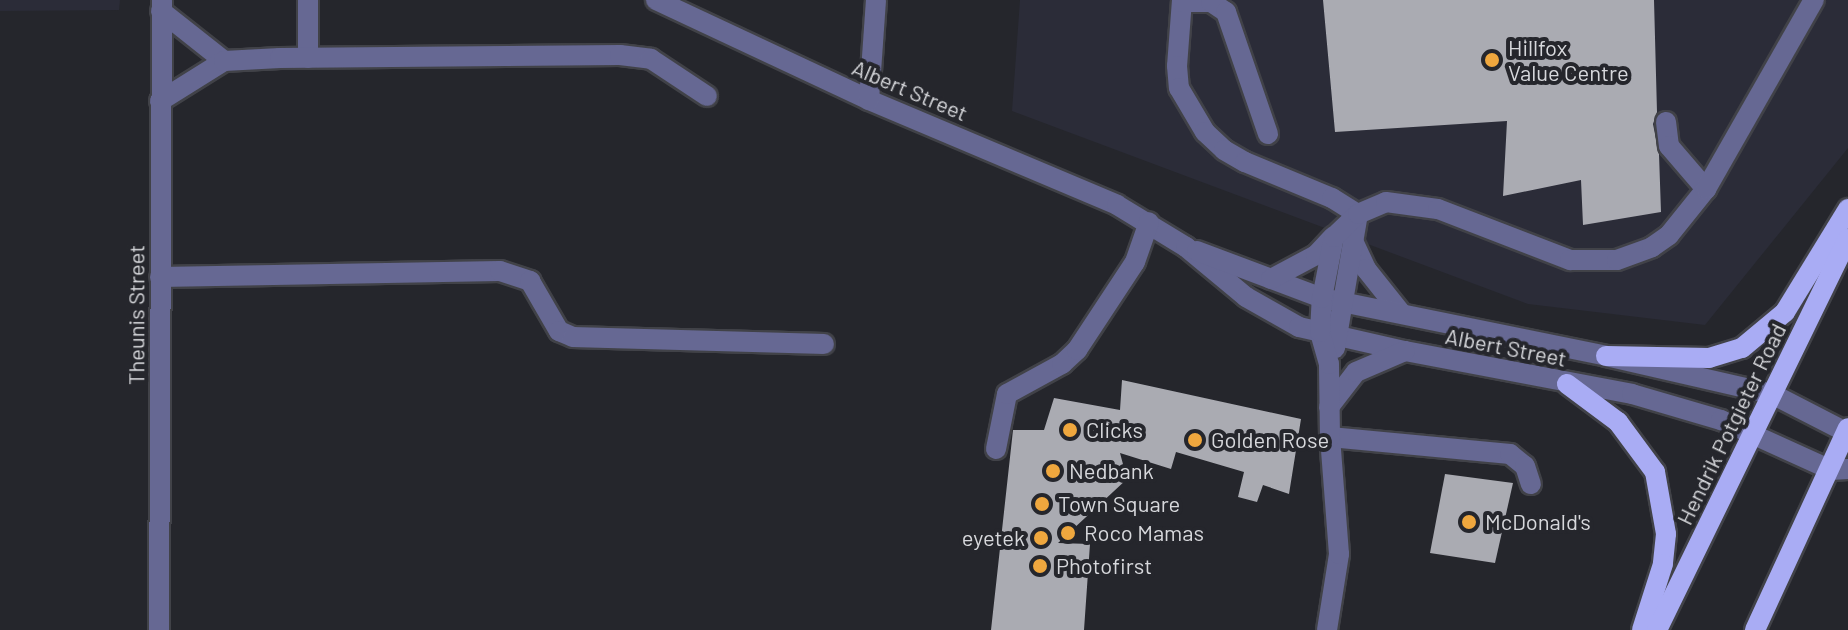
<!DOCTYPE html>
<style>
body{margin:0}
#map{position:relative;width:1848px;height:630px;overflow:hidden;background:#25262c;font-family:Barlow,sans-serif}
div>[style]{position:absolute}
.built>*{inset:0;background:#2b2c38}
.building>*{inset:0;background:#aaabb2}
.roads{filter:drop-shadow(2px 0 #414248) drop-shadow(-2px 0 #414248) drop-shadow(0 2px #414248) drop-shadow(0 -2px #414248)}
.minor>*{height:20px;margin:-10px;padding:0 10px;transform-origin:10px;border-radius:10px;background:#666893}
.major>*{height:20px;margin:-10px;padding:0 10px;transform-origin:10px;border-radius:10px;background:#a9acf4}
.dots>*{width:22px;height:22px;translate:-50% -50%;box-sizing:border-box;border:4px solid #25262c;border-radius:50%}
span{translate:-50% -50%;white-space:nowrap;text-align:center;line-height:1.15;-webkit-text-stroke:8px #25262c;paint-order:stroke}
.poi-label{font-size:22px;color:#d7d8dc}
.left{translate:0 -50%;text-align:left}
.right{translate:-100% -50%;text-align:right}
.street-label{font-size:22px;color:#d7d8dc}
</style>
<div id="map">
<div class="built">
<i style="clip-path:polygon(0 0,120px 0,119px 10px,0 11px)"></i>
<i style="clip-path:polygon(1020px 0,1848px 0,1848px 148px,1705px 325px,1528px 304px,1012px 111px)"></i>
</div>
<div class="building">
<i style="clip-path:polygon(1323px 0,1654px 0,1657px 112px,1653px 124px,1659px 154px,1661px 212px,1583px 225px,1581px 180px,1503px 196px,1507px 121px,1335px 132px)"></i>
<i style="clip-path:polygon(1122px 380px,1301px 419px,1289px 494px,1263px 485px,1257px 502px,1238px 497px,1244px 472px,1176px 452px,1171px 469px,1120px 453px,1127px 479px,1058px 543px,1090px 544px,1084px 630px,991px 630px,1013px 430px,1044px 430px,1054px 398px,1120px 410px)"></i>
<i style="clip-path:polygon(1445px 474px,1513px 483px,1495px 563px,1430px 553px)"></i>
</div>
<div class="roads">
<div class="minor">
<i style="left:308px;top:0;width:58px;rotate:90deg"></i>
<i style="left:656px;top:0;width:235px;rotate:25.1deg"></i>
<i style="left:869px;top:100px;width:269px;rotate:22.9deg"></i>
<i style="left:1117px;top:205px;width:81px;rotate:31.3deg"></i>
<i style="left:1186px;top:247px;width:78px;rotate:39.8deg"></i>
<i style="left:1246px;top:297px;width:61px;rotate:29.5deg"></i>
<i style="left:1299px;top:327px;width:109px;rotate:12.8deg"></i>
<i style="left:1405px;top:351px;width:231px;rotate:10.7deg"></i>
<i style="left:1632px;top:394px;width:93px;rotate:16.3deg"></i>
<i style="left:1721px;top:420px;width:121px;rotate:24.4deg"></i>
<i style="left:1831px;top:470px;width:17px;rotate:-3deg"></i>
<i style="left:1182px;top:0;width:66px;rotate:94.3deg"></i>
<i style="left:1177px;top:66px;width:22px;rotate:85deg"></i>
<i style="left:1179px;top:88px;width:51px;rotate:59.4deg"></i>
<i style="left:1205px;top:132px;width:26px;rotate:43deg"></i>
<i style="left:1224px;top:150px;width:24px;rotate:30deg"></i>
<i style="left:1245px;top:162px;width:94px;rotate:22.5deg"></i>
<i style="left:1332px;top:198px;width:31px;rotate:32deg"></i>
<i style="left:1182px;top:2px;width:29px"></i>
<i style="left:1211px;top:2px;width:18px;rotate:34deg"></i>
<i style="left:1226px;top:12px;width:129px;rotate:71deg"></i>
<i style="left:161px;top:11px;width:80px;rotate:38.4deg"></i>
<i style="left:869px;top:100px;width:100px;rotate:-86deg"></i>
<i style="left:160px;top:101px;width:75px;rotate:-32deg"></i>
<i style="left:224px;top:61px;width:56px;rotate:-3.1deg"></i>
<i style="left:280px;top:58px;width:340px;rotate:-0.5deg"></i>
<i style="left:620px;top:55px;width:31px;rotate:7deg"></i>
<i style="left:651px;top:59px;width:67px;rotate:33.5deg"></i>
<i style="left:1666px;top:122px;width:24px;rotate:83deg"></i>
<i style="left:1669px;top:146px;width:57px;rotate:49.3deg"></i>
<i style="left:1354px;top:243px;width:29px;rotate:65deg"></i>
<i style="left:1366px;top:269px;width:56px;rotate:51.5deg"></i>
<i style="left:1197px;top:251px;width:134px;rotate:20.6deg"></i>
<i style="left:1322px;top:298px;width:290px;rotate:11.5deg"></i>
<i style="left:1606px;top:356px;width:170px;rotate:12.9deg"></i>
<i style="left:1772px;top:394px;width:85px;rotate:27.2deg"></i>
<i style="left:160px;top:277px;width:340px;rotate:-1deg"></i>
<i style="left:500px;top:271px;width:32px;rotate:18deg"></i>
<i style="left:530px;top:281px;width:58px;rotate:59.9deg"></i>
<i style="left:559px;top:331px;width:15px;rotate:23deg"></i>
<i style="left:573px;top:337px;width:251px;rotate:1.6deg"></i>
<i style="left:1271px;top:279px;width:51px;rotate:-28.1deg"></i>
<i style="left:1316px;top:255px;width:25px;rotate:-47deg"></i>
<i style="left:1335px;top:348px;width:136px;rotate:-80.3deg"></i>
<i style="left:1329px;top:407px;width:44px;rotate:-52.4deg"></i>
<i style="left:1356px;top:372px;width:53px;rotate:-23.2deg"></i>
<i style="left:1330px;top:437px;width:181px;rotate:5.4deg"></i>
<i style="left:1510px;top:454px;width:19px;rotate:39deg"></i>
<i style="left:1525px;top:466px;width:19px;rotate:72deg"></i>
<i style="left:996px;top:449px;width:56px;rotate:-78.7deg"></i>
<i style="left:1007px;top:394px;width:63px;rotate:-28.6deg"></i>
<i style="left:1062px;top:364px;width:21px;rotate:-43deg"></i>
<i style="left:1077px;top:350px;width:105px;rotate:-56.6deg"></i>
<i style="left:1135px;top:262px;width:42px;rotate:-70.7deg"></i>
<i style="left:159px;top:630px;width:630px;rotate:-89.73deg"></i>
<i style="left:1327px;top:630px;width:77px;rotate:-81deg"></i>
<i style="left:1339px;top:554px;width:117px;rotate:-94.4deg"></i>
<i style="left:1330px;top:437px;width:73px;rotate:-90.8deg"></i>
<i style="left:1329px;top:364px;width:33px;rotate:-106deg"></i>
<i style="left:1320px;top:332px;width:34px;rotate:-87deg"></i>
<i style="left:1322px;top:298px;width:62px;rotate:-78.9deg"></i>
<i style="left:1334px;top:237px;width:33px;rotate:-44deg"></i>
<i style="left:1358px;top:214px;width:30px;rotate:-23deg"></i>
<i style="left:1386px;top:202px;width:52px;rotate:7.7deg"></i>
<i style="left:1438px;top:209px;width:142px;rotate:21.1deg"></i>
<i style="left:1570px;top:260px;width:47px"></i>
<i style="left:1617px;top:260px;width:37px;rotate:-20deg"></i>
<i style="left:1652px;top:247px;width:21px;rotate:-35deg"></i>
<i style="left:1669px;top:235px;width:59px;rotate:-51.2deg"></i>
<i style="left:1706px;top:189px;width:218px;rotate:-60.3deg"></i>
</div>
<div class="major">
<i style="left:1606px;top:356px;width:103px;rotate:1.1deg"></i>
<i style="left:1709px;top:358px;width:34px;rotate:-17deg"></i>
<i style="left:1742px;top:348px;width:56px;rotate:-39.9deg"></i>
<i style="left:1785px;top:312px;width:121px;rotate:-58.5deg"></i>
<i style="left:1567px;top:384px;width:64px;rotate:36.7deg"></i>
<i style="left:1618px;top:422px;width:62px;rotate:53.5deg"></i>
<i style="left:1655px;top:472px;width:63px;rotate:79.9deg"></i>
<i style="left:1666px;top:534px;width:30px;rotate:96deg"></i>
<i style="left:1663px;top:564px;width:69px;rotate:107.7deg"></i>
<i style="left:1657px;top:630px;width:435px;rotate:-64deg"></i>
<i style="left:1755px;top:630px;width:222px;rotate:-65.3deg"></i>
</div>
</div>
<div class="dots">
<i style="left:1492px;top:60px;background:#efa73e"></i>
<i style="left:1070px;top:430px;background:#efa73e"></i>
<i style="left:1195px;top:440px;background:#efa73e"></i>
<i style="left:1053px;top:471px;background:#efa73e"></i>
<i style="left:1042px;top:504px;background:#efa73e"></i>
<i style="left:1469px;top:522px;background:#efa73e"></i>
<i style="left:1068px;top:533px;background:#efa73e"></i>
<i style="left:1041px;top:538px;background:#efa73e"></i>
<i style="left:1040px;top:566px;background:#efa73e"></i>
</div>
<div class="poi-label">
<span class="left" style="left:1508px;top:60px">Hillfox<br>Value Centre</span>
<span class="left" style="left:1086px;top:430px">Clicks</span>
<span class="left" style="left:1211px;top:440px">Golden Rose</span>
<span class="left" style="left:1069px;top:471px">Nedbank</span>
<span class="left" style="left:1058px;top:504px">Town Square</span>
<span class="left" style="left:1485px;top:522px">McDonald's</span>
<span class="left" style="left:1084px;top:533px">Roco Mamas</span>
<span class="right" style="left:1025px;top:538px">eyetek</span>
<span class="left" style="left:1056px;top:566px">Photofirst</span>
</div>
<div class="street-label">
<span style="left:910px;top:90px;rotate:23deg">Albert Street</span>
<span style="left:136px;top:315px;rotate:-90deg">Theunis Street</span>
<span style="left:1506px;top:347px;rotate:11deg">Albert Street</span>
<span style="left:1731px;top:424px;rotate:-64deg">Hendrik Potgieter Road</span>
</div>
</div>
